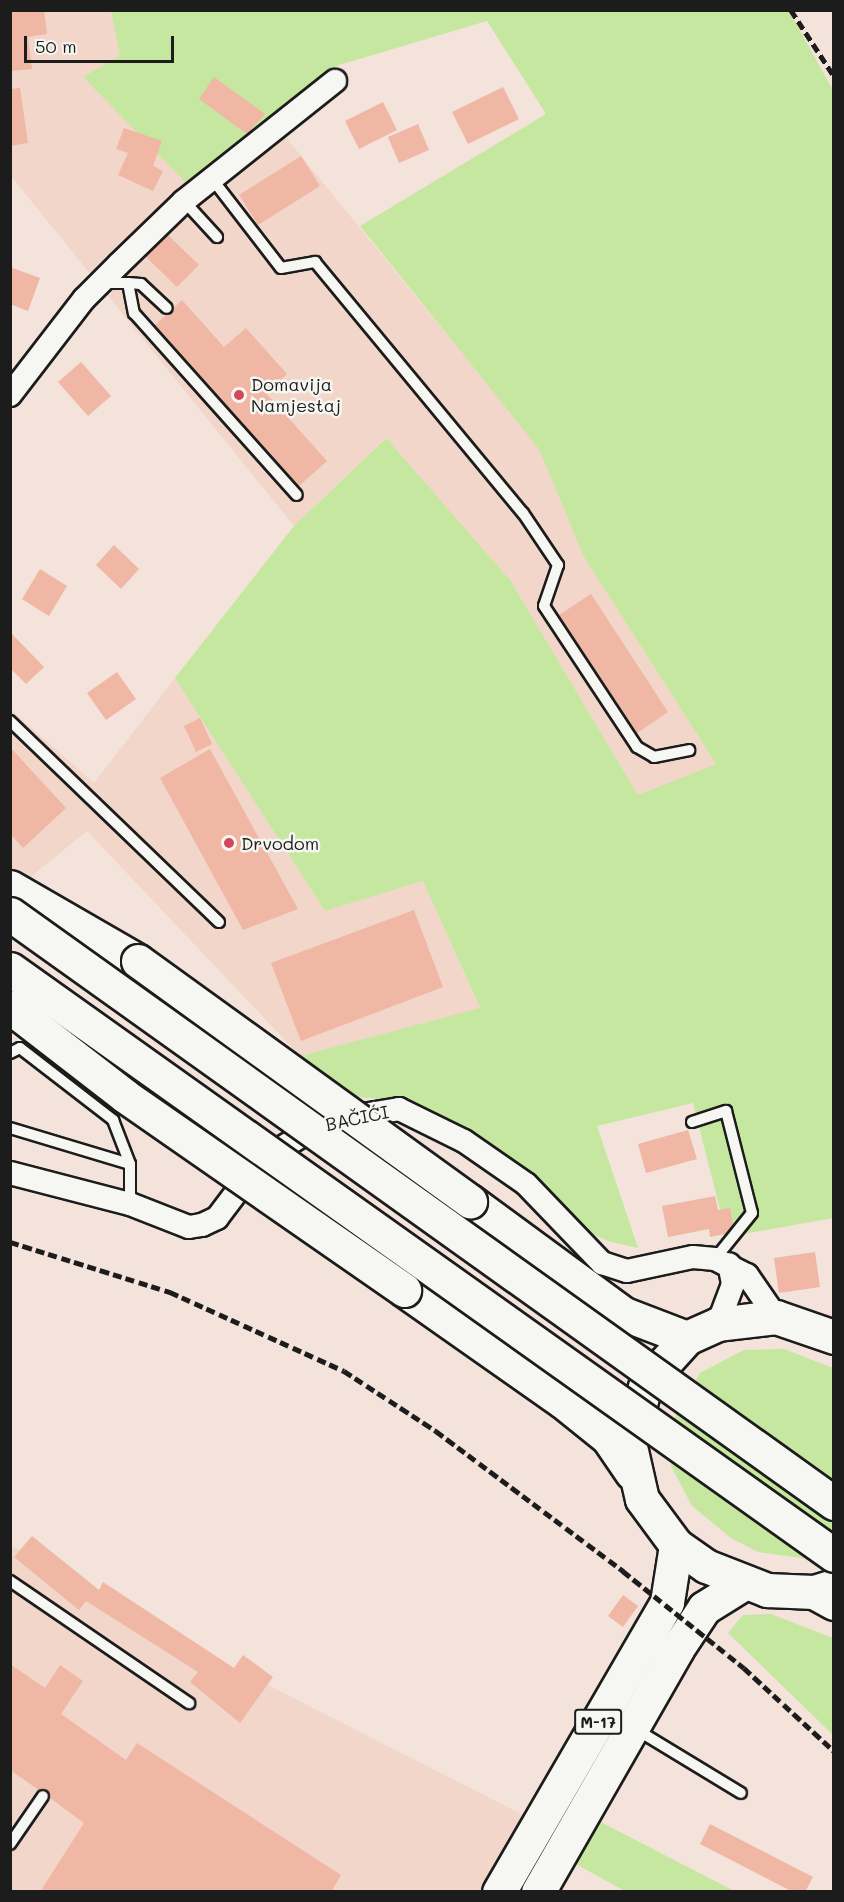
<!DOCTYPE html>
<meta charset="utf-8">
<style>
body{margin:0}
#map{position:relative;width:844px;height:1902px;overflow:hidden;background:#f4e3db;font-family:Mali,sans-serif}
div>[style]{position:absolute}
.built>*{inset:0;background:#f2d6ca}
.green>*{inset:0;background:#c6e79f}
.building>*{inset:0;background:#efb7a4}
.roads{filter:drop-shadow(2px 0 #1c1c1c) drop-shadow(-2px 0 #1c1c1c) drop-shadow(0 2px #1c1c1c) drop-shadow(0 -2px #1c1c1c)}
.service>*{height:10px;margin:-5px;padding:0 5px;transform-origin:5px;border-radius:5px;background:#f6f6f2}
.minor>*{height:22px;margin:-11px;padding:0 11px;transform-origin:11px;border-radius:11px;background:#f6f6f2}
.primary>*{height:33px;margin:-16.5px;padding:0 16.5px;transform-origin:16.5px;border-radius:16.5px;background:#f6f6f2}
.motorway>*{height:33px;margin:-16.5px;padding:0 16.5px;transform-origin:16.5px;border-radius:16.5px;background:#f6f6f2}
.rail>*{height:4.5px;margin-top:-2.25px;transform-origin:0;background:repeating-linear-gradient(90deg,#1c1c1c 0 9px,transparent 0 13.5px)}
.bridges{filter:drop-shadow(2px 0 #1c1c1c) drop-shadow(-2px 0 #1c1c1c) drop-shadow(0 2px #1c1c1c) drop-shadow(0 -2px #1c1c1c)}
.motorway-bridge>*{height:33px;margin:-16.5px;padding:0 16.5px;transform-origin:16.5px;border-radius:16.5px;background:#f6f6f2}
.dots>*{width:16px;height:16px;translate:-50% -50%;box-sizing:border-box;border:3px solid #f6f6f2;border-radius:50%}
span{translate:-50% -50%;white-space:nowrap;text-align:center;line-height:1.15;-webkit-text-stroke:5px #f6f6f2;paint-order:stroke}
.shield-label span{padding:2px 4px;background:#f6f6f2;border:2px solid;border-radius:4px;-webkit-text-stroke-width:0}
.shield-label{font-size:16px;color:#1c1c1c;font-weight:700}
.poi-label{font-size:18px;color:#1c1c1c}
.left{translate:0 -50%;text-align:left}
.street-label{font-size:18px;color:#1c1c1c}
.frame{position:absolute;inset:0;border:12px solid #1c1c1c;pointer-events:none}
.scale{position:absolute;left:24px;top:36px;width:150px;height:27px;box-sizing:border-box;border:3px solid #1c1c1c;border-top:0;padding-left:8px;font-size:18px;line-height:21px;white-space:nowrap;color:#1c1c1c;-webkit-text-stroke:4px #f6f6f2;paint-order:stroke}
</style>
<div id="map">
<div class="built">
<i style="clip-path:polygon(10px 11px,111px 11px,120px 55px,83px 77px,271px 119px,540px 449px,584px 557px,716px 764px,638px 795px,510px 580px,385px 438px,294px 526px,11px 176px)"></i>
<i style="clip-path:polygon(175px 678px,325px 911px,423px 881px,480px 1009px,300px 1056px,87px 831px,22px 884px,11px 871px,10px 709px,94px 783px)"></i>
<i style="clip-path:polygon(10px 1545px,183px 1642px,537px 1822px,499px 1891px,11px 1891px)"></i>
</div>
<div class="green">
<i style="clip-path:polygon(111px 11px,789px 11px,834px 92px,833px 1218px,727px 1237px,693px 1103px,597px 1126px,638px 1248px,608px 1241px,579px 1228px,457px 1124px,414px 1102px,349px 1096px,300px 1056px,480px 1008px,423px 881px,325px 911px,175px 678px,294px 526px,386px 438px,510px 580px,638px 795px,716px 764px,584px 557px,539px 449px,360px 226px,546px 114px,487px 21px,339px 65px,194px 191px,83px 77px,120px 55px)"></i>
<i style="clip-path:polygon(784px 1349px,833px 1368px,833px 1555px,815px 1560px,758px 1552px,731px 1538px,692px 1506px,671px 1466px,674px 1418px,700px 1373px,744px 1350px)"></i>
<i style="clip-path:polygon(771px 1614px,833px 1638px,833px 1735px,728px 1633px,743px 1615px)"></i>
<i style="clip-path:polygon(595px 1819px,734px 1891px,625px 1891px,572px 1862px)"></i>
</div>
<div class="building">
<i style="clip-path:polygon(10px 10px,44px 10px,47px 34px,28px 37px,32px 69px,10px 71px)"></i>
<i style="clip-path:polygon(214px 77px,265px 114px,247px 134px,199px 99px)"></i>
<i style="clip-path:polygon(503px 87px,519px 119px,468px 144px,452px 112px)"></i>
<i style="clip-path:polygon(20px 88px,28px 143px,10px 146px,10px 89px)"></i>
<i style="clip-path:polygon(383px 102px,397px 130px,359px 149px,345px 121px)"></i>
<i style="clip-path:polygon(418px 124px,429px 150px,399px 163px,388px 137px)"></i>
<i style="clip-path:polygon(124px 128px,162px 141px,153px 166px,163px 171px,153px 191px,118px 175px,128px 153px,116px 149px)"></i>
<i style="clip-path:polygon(301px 156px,320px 186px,258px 225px,239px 195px)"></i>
<i style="clip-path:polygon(168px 235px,199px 265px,177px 287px,146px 257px)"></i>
<i style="clip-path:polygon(10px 267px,40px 278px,28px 311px,10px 304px)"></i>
<i style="clip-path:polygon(182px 300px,224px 347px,246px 328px,287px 374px,266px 393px,327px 461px,299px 486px,155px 325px)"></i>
<i style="clip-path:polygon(81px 362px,111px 396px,88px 416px,58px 382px)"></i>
<i style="clip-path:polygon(114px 545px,139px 569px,121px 589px,96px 565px)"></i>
<i style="clip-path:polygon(40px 569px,67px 586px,49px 616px,22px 599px)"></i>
<i style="clip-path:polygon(591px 594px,668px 712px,637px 733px,559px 615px)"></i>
<i style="clip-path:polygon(10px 632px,44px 667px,26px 684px,10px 668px)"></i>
<i style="clip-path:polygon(117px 672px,136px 699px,106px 720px,87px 693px)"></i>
<i style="clip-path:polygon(200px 718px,212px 744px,196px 752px,184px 726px)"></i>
<i style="clip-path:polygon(10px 747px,66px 808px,23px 848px,10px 834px)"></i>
<i style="clip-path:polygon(210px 749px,298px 909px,243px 930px,160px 778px)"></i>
<i style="clip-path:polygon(414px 910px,443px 987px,301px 1041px,271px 963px)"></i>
<i style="clip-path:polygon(688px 1130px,697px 1159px,646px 1173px,638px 1144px)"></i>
<i style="clip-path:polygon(715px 1196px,718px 1210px,730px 1208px,733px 1225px,725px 1234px,710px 1237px,709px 1229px,668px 1237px,662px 1206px)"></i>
<i style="clip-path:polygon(815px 1252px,820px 1287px,779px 1293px,774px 1258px)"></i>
<i style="clip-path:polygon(32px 1536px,99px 1590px,103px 1582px,234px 1668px,243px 1655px,273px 1677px,240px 1723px,190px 1682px,198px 1672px,86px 1601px,79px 1610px,14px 1557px)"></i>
<i style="clip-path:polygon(623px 1595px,638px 1606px,623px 1627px,608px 1616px)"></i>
<i style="clip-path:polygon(10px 1664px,45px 1688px,60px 1665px,83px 1681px,61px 1714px,126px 1760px,137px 1743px,341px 1875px,331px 1892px,40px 1892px,84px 1823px,50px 1798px,48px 1790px,39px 1790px,10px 1770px)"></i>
<i style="clip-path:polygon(710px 1824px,813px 1877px,805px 1892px,793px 1892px,700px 1844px)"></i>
</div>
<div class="roads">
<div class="service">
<i style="left:213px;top:180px;width:111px;rotate:52.3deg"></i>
<i style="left:281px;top:268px;width:35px;rotate:-10deg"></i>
<i style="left:315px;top:262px;width:326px;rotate:50.4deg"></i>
<i style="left:523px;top:513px;width:63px;rotate:56.1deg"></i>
<i style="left:558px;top:565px;width:43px;rotate:108.9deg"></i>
<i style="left:544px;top:606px;width:169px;rotate:56.6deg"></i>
<i style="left:637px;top:747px;width:20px;rotate:30deg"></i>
<i style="left:654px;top:757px;width:36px;rotate:-11deg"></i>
<i style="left:184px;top:201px;width:49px;rotate:47.5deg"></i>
<i style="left:101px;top:283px;width:27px"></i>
<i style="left:128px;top:283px;width:31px;rotate:79deg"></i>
<i style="left:134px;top:313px;width:244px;rotate:48.2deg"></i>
<i style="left:128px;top:283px;width:13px;rotate:4deg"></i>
<i style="left:141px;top:284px;width:35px;rotate:43deg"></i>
<i style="left:10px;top:721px;width:290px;rotate:43.9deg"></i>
<i style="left:10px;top:1053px;width:11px;rotate:-27deg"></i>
<i style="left:20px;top:1048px;width:118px;rotate:37.7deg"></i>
<i style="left:113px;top:1120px;width:47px;rotate:68.9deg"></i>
<i style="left:130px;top:1164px;width:40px;rotate:90deg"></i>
<i style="left:692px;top:1122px;width:36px;rotate:-18deg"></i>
<i style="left:726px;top:1111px;width:105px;rotate:75.7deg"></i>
<i style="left:752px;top:1213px;width:59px;rotate:128.8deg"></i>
<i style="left:10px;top:1128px;width:125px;rotate:16.7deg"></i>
<i style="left:10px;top:1581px;width:217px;rotate:34.3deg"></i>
<i style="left:634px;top:1728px;width:125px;rotate:31.3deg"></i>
<i style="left:10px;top:1844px;width:58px;rotate:-55.5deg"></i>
</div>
<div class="minor">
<i style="left:10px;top:395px;width:121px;rotate:-52.4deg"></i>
<i style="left:84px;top:299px;width:49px;rotate:-45deg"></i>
<i style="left:119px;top:264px;width:91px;rotate:-44.1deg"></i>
<i style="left:184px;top:201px;width:193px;rotate:-38.5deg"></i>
<i style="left:10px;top:1173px;width:124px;rotate:14.5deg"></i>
<i style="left:130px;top:1204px;width:63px;rotate:21.3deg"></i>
<i style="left:189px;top:1227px;width:13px;rotate:-9deg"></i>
<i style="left:202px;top:1225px;width:17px;rotate:-25deg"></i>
<i style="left:217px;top:1218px;width:71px;rotate:-53deg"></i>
<i style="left:260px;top:1161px;width:77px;rotate:-31.2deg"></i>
<i style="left:326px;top:1121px;width:74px;rotate:-9.3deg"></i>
<i style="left:399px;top:1109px;width:72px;rotate:26.2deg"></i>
<i style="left:464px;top:1141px;width:75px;rotate:34.7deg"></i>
<i style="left:526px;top:1184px;width:110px;rotate:46.1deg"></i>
<i style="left:602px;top:1263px;width:26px;rotate:18deg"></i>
<i style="left:627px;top:1271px;width:67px;rotate:-12deg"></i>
<i style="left:693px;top:1257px;width:22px;rotate:5deg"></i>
<i style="left:715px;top:1259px;width:36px;rotate:27deg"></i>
<i style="left:747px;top:1275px;width:51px;rotate:55.4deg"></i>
<i style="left:718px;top:1324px;width:43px;rotate:-69.4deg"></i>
<i style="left:733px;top:1284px;width:20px;rotate:-101deg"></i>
</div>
<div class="primary">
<i style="left:834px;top:1337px;width:61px;rotate:-161deg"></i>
<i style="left:776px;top:1317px;width:58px;rotate:173.1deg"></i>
<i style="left:718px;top:1324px;width:34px;rotate:156deg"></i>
<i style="left:687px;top:1338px;width:61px;rotate:132.3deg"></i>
<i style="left:646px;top:1383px;width:61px;rotate:106.1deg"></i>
<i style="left:629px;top:1442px;width:58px;rotate:77.2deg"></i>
<i style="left:642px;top:1499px;width:57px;rotate:53.5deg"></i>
<i style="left:676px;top:1545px;width:37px;rotate:35deg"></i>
<i style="left:706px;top:1566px;width:66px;rotate:21.5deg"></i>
<i style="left:767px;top:1590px;width:47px;rotate:2.4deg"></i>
<i style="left:814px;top:1592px;width:21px;rotate:-17deg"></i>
<i style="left:499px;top:1892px;width:335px;rotate:-59.9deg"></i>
<i style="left:667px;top:1602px;width:58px;rotate:-81deg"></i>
<i style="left:538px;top:1892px;width:280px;rotate:-60.2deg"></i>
<i style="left:677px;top:1649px;width:49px;rotate:-56.6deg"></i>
<i style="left:704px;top:1608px;width:44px;rotate:-31.9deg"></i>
</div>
<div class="motorway">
<i style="left:10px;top:887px;width:148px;rotate:30deg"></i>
<i style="left:470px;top:1201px;width:191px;rotate:36.3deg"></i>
<i style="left:624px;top:1314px;width:67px;rotate:20.9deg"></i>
<i style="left:404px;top:1290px;width:193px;rotate:35.1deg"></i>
<i style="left:562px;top:1401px;width:59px;rotate:38.8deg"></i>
<i style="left:608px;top:1438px;width:42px;rotate:55.6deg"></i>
<i style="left:814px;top:1592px;width:23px;rotate:29deg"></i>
</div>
</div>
<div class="rail">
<i style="left:791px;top:10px;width:79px;rotate:56.9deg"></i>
<i style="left:10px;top:1242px;width:168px;rotate:17.4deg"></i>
<i style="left:170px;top:1292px;width:191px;rotate:24.4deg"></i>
<i style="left:344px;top:1371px;width:110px;rotate:33.1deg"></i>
<i style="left:436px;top:1431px;width:234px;rotate:36.8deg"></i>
<i style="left:623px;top:1571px;width:155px;rotate:38.7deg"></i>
<i style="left:744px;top:1668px;width:122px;rotate:42.7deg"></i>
</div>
<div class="bridges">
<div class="motorway-bridge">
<i style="left:10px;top:914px;width:1013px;rotate:35.56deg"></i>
<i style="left:138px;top:961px;width:410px;rotate:35.9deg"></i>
<i style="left:10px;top:969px;width:1011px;rotate:35.42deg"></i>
<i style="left:10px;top:1007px;width:145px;rotate:37.7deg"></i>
<i style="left:125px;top:1096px;width:340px;rotate:34.8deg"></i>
</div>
</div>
<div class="dots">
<i style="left:239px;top:395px;background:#d1495b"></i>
<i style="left:229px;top:843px;background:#d1495b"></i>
</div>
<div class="shield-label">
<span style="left:598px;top:1722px">M-17</span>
</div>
<div class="poi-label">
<span class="left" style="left:251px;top:395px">Domavija<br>Namjestaj</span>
<span class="left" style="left:241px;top:843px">Drvodom</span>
</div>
<div class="street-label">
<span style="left:357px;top:1118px;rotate:-12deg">BAČIĆI</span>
</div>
<div class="frame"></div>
<div class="scale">50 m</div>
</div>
